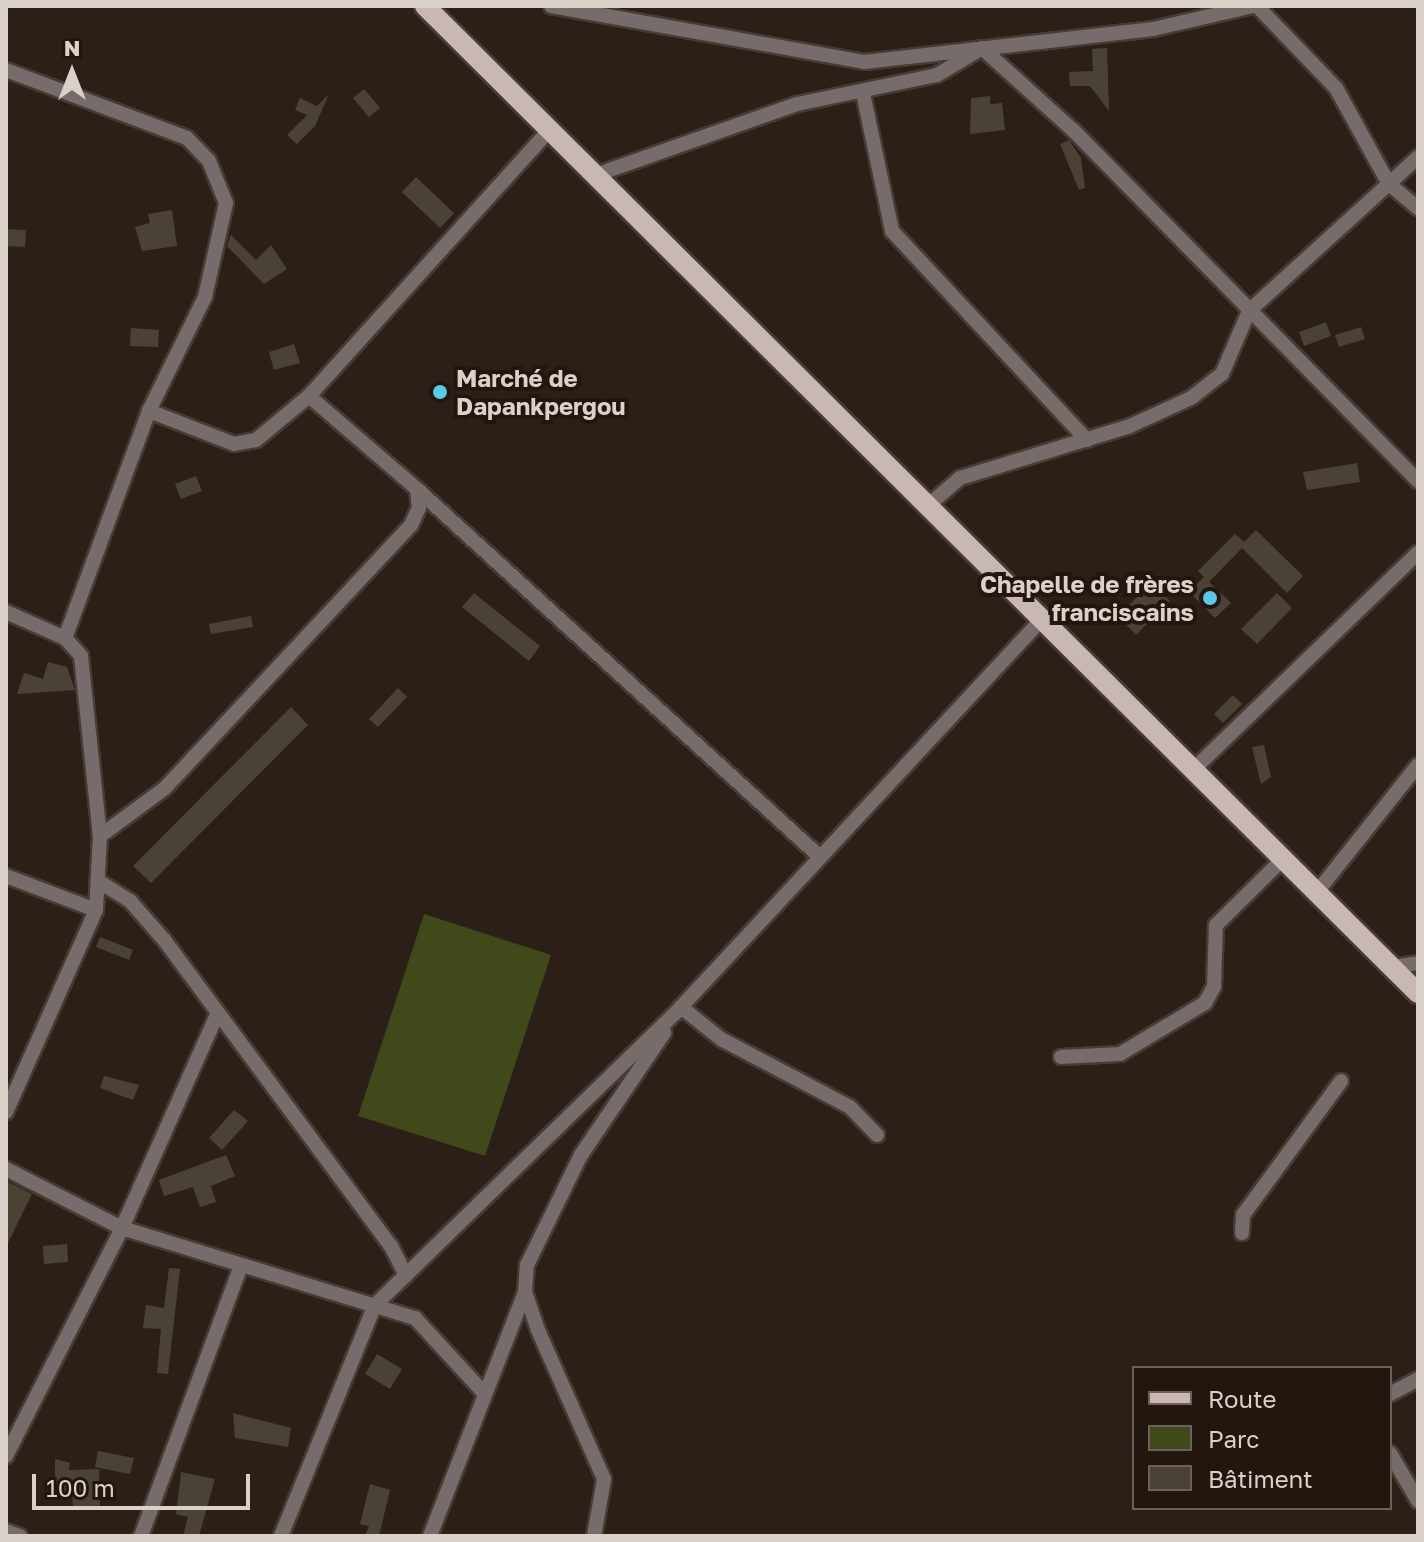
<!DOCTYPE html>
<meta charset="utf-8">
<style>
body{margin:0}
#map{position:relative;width:1424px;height:1542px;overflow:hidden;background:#2c1f17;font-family:"Golos Text",sans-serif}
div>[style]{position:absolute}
.green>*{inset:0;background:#404919}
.building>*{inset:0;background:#4a4335}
.roads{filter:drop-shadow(2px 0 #483b34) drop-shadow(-2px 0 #483b34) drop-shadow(0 2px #483b34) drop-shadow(0 -2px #483b34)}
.street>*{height:14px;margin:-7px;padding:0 7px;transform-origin:7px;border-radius:7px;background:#756c6b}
.primary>*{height:20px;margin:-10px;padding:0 10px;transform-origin:10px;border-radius:10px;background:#c9b7b6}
.dots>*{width:22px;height:22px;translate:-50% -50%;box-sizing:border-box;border:4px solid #22160e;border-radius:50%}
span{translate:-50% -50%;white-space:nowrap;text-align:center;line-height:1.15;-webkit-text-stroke:8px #22160e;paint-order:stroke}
.poi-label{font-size:24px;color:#dad1cb;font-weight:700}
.left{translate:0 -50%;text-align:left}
.right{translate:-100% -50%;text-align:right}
.frame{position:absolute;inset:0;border:8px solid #dad1cb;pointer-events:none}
.legend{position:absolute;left:1132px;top:1366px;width:260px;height:144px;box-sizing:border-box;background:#22160e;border:2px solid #6c615a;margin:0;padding:10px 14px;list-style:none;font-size:24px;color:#dad1cb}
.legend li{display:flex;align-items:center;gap:16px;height:40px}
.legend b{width:40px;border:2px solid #6c615a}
.north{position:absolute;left:32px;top:32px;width:80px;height:80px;-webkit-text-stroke:6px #22160e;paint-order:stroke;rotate:0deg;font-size:22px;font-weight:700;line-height:32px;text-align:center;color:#dad1cb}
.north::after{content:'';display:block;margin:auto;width:28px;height:36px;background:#dad1cb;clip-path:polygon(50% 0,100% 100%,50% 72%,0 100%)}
.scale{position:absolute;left:32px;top:1474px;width:218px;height:36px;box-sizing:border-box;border:4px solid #dad1cb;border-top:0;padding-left:10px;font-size:24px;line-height:28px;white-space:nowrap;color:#dad1cb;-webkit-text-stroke:6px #22160e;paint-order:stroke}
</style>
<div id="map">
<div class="green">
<i style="clip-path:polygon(424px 914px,551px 955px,485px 1156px,358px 1116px)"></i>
</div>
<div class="building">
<i style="clip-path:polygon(1107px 48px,1109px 111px,1090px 86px,1070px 86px,1069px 72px,1093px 71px,1092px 49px)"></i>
<i style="clip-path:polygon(364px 89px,380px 108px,369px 117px,353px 98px)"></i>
<i style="clip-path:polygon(329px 94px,315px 126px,297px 144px,287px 135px,307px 115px,295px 110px,300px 98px,317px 106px)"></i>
<i style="clip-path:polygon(990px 96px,990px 104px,1002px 103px,1005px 130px,970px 134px,971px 98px)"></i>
<i style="clip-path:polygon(1069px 140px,1081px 158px,1085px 188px,1079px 190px,1060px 144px)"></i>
<i style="clip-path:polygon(416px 177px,454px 213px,440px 228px,402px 192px)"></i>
<i style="clip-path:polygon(172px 210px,177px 246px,142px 251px,135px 227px,150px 223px,148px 214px)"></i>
<i style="clip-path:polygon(6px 229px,26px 230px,25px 247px,6px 246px)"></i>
<i style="clip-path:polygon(231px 235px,256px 260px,271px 245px,287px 269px,264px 284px,227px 246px)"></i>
<i style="clip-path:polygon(1326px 322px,1331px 336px,1304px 346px,1299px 332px)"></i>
<i style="clip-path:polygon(1361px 327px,1365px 339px,1339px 347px,1335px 335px)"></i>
<i style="clip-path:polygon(131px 328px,159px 330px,158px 347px,130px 346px)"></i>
<i style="clip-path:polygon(294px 344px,300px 363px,274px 370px,269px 352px)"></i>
<i style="clip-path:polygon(1357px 463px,1360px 482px,1307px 490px,1303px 472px)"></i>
<i style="clip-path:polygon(196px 476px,202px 491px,181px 499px,175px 484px)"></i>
<i style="clip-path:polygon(1256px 530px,1303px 576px,1287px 593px,1242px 548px,1209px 582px,1231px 603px,1215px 618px,1189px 592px,1204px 577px,1198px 571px,1235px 534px,1244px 542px)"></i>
<i style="clip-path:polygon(1151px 583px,1170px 601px,1136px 635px,1118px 616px)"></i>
<i style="clip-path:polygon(474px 593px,540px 646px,529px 661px,462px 607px)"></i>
<i style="clip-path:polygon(1277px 593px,1292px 608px,1257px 644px,1241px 629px)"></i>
<i style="clip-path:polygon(251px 616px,253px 627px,211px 634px,209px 624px)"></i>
<i style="clip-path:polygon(48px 662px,67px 667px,75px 690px,17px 694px,24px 673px,43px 679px)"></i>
<i style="clip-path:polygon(398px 688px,407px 697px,378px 727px,369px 719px)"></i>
<i style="clip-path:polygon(1233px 695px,1242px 704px,1223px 723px,1214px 714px)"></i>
<i style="clip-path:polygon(291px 707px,308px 725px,151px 883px,133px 866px)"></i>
<i style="clip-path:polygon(1264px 745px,1271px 777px,1261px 784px,1252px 747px)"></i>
<i style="clip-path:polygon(100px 937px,133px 950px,129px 960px,96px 947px)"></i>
<i style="clip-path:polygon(104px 1076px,139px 1085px,133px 1100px,100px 1088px)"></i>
<i style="clip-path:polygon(234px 1110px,248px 1121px,222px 1150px,209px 1138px)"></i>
<i style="clip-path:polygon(226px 1155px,235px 1176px,211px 1186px,216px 1202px,200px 1207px,193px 1187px,164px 1196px,159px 1180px)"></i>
<i style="clip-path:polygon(6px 1181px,32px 1194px,6px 1247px)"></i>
<i style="clip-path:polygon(67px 1244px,68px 1262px,44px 1264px,43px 1246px)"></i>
<i style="clip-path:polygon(169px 1268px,180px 1269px,168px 1374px,157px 1373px,161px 1329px,143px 1328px,146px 1305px,164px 1308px)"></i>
<i style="clip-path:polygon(377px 1354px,402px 1369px,390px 1389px,365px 1374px)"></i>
<i style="clip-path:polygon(233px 1413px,291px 1428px,288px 1447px,235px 1438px)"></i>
<i style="clip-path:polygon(98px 1451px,134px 1458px,130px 1474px,95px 1467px)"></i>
<i style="clip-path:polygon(55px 1459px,70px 1463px,69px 1470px,99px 1469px,100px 1507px,73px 1508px,72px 1491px,55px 1491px)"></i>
<i style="clip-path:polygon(181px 1472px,215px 1479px,199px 1536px,183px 1536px,188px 1517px,176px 1514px)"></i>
<i style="clip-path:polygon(370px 1484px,390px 1490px,379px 1536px,365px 1536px,369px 1526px,360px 1524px)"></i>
</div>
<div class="roads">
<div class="street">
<i style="left:551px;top:6px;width:318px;rotate:10.1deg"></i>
<i style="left:864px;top:62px;width:291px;rotate:-6.5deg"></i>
<i style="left:1153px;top:29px;width:103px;rotate:-13deg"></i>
<i style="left:1257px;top:6px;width:114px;rotate:46.1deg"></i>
<i style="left:1336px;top:88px;width:110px;rotate:61.1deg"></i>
<i style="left:1389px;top:184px;width:38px;rotate:40deg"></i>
<i style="left:6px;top:70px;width:193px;rotate:20.6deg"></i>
<i style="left:187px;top:138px;width:32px;rotate:46deg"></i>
<i style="left:209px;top:161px;width:45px;rotate:68deg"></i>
<i style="left:226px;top:203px;width:96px;rotate:102.6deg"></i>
<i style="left:205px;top:297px;width:127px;rotate:116.2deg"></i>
<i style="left:149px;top:411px;width:242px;rotate:110.3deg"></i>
<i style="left:863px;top:93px;width:141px;rotate:78.1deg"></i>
<i style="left:892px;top:231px;width:286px;rotate:47deg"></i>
<i style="left:601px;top:173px;width:208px;rotate:-19.4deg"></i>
<i style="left:797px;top:104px;width:143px;rotate:-11.7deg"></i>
<i style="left:937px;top:75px;width:52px;rotate:-31deg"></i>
<i style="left:982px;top:48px;width:124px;rotate:42.1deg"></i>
<i style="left:1074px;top:131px;width:491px;rotate:45.5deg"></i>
<i style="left:309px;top:396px;width:360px;rotate:-47.9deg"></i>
<i style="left:417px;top:489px;width:546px;rotate:42.4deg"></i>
<i style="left:930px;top:504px;width:40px;rotate:-41deg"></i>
<i style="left:960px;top:478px;width:178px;rotate:-17deg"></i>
<i style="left:1130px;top:426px;width:67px;rotate:-24.7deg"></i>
<i style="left:1191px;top:398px;width:39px;rotate:-38deg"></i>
<i style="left:1222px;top:374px;width:69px;rotate:-66.8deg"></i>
<i style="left:1249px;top:311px;width:229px;rotate:-42.3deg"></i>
<i style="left:6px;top:612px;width:64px;rotate:23.8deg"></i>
<i style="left:65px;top:638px;width:24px;rotate:48deg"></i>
<i style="left:81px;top:656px;width:181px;rotate:84deg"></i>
<i style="left:100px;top:836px;width:74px;rotate:93.1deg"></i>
<i style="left:96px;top:910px;width:221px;rotate:114deg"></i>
<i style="left:1194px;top:769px;width:311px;rotate:-44deg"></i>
<i style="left:100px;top:836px;width:79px;rotate:-36.3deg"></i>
<i style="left:164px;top:789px;width:362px;rotate:-46.9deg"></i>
<i style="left:411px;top:525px;width:19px;rotate:-65deg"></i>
<i style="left:419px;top:508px;width:19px;rotate:-96deg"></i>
<i style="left:417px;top:489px;width:143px;rotate:-139.3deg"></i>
<i style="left:309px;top:396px;width:69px;rotate:140.3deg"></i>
<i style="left:256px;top:440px;width:22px;rotate:170deg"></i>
<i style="left:234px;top:444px;width:91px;rotate:-158.8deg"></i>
<i style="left:6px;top:876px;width:96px;rotate:20.7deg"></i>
<i style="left:98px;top:881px;width:39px;rotate:32deg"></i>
<i style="left:131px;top:902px;width:52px;rotate:48.9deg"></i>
<i style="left:165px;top:941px;width:380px;rotate:53.5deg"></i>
<i style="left:391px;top:1246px;width:33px;rotate:63deg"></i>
<i style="left:1317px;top:892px;width:162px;rotate:-51.5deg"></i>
<i style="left:1393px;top:967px;width:25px;rotate:-9deg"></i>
<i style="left:677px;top:1012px;width:6px;rotate:-51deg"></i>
<i style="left:681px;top:1007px;width:51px;rotate:38.7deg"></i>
<i style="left:721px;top:1039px;width:146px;rotate:27.8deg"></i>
<i style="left:850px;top:1107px;width:39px;rotate:46deg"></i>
<i style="left:1061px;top:1057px;width:59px;rotate:-2.9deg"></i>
<i style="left:1120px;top:1054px;width:99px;rotate:-31deg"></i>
<i style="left:1205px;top:1003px;width:18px;rotate:-61deg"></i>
<i style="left:1214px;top:987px;width:62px;rotate:-88.2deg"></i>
<i style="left:1216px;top:925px;width:94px;rotate:-44.6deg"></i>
<i style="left:6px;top:1169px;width:130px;rotate:27deg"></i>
<i style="left:122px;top:1228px;width:307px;rotate:17.1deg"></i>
<i style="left:415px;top:1318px;width:100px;rotate:47.4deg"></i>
<i style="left:1242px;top:1233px;width:18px;rotate:-87deg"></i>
<i style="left:1243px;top:1215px;width:166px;rotate:-53.8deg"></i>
<i style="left:1390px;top:1394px;width:32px;rotate:-28deg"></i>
<i style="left:1390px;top:1453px;width:56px;rotate:59.7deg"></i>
<i style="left:6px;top:1456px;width:256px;rotate:-63deg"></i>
<i style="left:122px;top:1228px;width:231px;rotate:-66deg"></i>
<i style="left:6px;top:1531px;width:15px;rotate:20deg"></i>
<i style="left:141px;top:1536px;width:285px;rotate:-69.7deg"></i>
<i style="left:281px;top:1536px;width:249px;rotate:-67.9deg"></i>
<i style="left:375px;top:1305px;width:427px;rotate:-44.2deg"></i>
<i style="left:681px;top:1007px;width:531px;rotate:-47.06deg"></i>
<i style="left:430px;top:1536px;width:262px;rotate:-68.7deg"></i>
<i style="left:594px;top:1536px;width:58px;rotate:-80deg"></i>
<i style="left:604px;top:1479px;width:163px;rotate:-113.9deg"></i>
<i style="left:538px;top:1330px;width:40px;rotate:-108.9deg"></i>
<i style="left:525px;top:1292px;width:27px;rotate:-86deg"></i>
<i style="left:527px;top:1265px;width:123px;rotate:-63.9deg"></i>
<i style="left:581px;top:1155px;width:148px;rotate:-55.8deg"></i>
</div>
<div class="primary">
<i style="left:425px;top:6px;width:1400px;rotate:44.83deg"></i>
</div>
</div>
<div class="dots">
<i style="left:440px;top:392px;background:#5ac8e6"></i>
<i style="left:1210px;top:598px;background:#5ac8e6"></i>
</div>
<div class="poi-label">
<span class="left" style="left:456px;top:392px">Marché de<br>Dapankpergou</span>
<span class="right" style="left:1194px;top:598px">Chapelle de frères<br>franciscains</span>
</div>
<div class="frame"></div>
<ul class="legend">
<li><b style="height:10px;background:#c9b7b6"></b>Route</li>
<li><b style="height:22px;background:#404919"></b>Parc</li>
<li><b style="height:22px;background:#4a4335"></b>Bâtiment</li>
</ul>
<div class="north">N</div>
<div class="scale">100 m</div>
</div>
